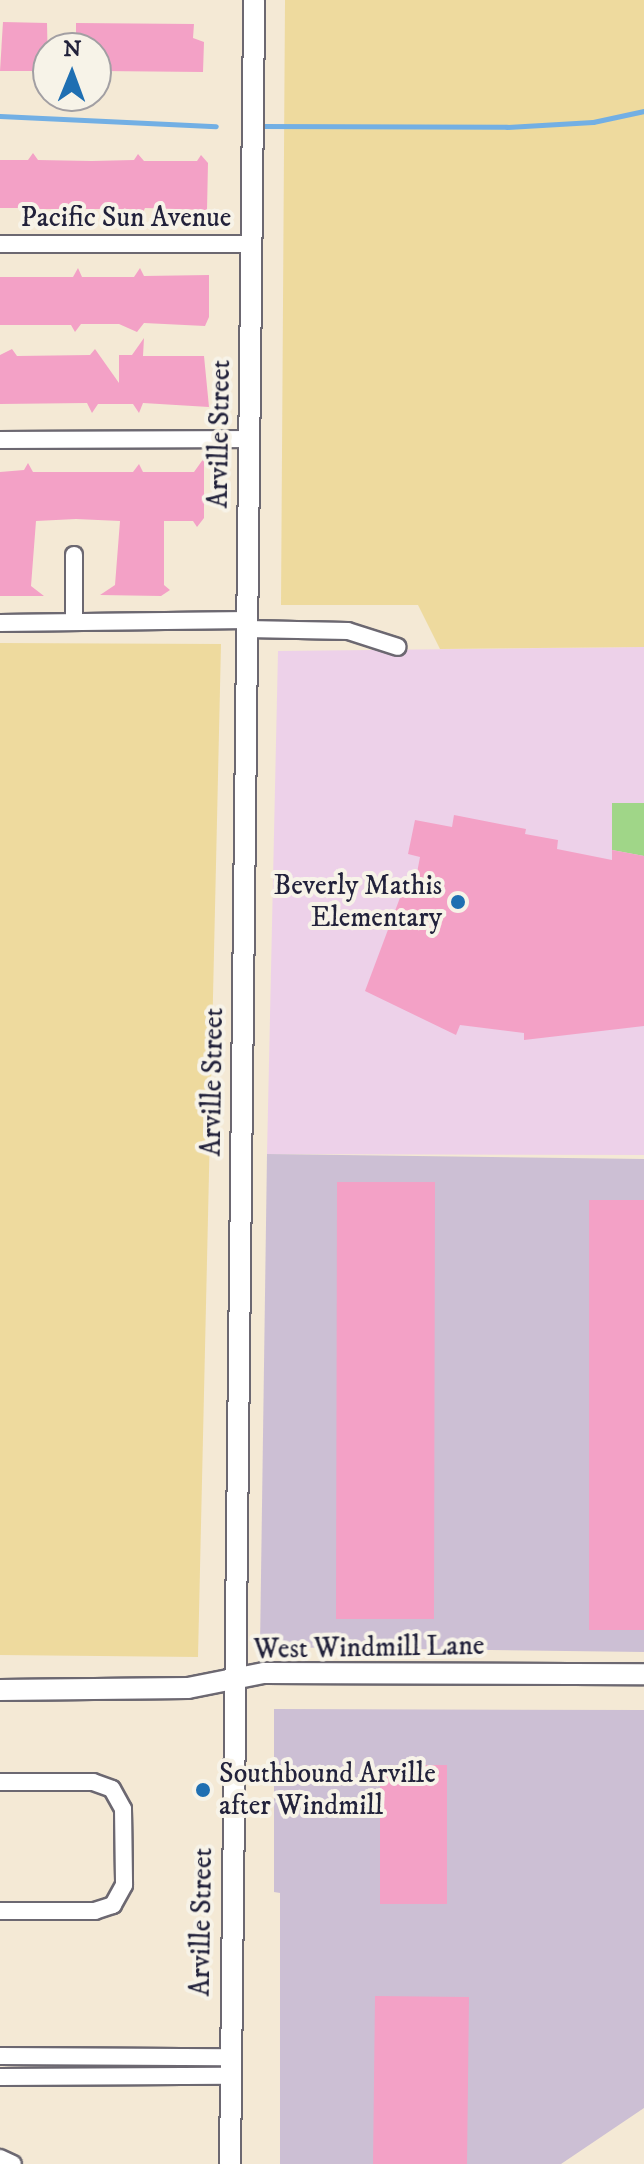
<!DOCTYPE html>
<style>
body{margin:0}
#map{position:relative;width:644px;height:2164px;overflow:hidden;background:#f4e9d5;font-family:"IM FELL DW Pica",serif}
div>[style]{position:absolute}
.built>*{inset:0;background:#edd1e9}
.industrial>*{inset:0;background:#ccbfd4}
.green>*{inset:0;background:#a0d688}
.sand>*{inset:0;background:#eeda9e}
.stream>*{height:5px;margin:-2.5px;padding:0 2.5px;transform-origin:2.5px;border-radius:2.5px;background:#72afe4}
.building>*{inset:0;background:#f3a1c6}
.roads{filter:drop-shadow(2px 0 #6c6871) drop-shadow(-2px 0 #6c6871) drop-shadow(0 2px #6c6871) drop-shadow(0 -2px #6c6871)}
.minor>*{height:16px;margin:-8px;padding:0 8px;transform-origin:8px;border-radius:8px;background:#fff}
.tertiary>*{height:20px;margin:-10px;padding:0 10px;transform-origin:10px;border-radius:10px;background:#fff}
.dots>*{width:22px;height:22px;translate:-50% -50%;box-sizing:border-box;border:4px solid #f7f3e8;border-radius:50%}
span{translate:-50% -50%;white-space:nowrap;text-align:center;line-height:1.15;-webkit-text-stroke:8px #f7f3e8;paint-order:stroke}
.street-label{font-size:28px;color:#22223b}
.poi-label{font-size:28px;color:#22223b}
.right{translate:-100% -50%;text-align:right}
.left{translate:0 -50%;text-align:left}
.north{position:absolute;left:32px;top:32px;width:80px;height:80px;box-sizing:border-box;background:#f7f3e8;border:2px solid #a29fa3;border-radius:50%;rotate:1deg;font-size:22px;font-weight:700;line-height:32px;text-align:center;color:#22223b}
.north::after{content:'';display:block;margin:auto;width:28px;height:36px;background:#1f6fb2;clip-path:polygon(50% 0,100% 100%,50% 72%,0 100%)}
</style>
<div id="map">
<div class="built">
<i style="clip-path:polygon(644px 647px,644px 1155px,267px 1154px,278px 651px)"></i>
</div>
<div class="industrial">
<i style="clip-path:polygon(267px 1154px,644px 1159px,644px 1652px,260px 1647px)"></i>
<i style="clip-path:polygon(274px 1709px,644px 1710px,644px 2108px,561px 2164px,280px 2164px,280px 1893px,274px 1892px)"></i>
</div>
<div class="green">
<i style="clip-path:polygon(612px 803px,644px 803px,644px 856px,612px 850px)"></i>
</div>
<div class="sand">
<i style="clip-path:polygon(285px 0,644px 0,644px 647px,440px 649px,418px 605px,281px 605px)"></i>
<i style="clip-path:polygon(0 643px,221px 644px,198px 1657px,0 1655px)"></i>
</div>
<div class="stream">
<i style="left:0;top:116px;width:216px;rotate:2.7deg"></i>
<i style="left:261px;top:126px;width:246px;rotate:0.2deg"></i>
<i style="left:507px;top:127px;width:86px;rotate:-3.3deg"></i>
<i style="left:593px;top:122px;width:52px;rotate:-12.2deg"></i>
</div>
<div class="building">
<i style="clip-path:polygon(3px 22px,47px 23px,48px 71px,0 71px)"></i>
<i style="clip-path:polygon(76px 23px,194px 24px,193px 38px,204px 42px,203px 72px,101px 71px,101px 48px,76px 48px)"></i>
<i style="clip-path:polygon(33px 153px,38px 160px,92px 161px,134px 160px,138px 154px,144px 161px,197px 161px,201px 155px,208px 163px,207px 210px,145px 208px,140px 218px,135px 209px,36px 209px,30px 217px,26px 208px,0 208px,0 160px,28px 160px)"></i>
<i style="clip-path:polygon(78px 268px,82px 277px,134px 277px,140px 268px,144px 276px,209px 275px,209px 317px,205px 326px,144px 323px,137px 332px,119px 324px,81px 324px,75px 332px,71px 325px,0 325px,0 277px,73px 277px)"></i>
<i style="clip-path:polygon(144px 338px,143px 356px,204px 356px,209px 407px,143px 403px,139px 413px,133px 404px,98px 404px,92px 413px,87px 403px,0 404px,0 355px,12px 349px,17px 356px,90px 355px,95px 349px,119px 383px,119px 355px,132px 355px)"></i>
<i style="clip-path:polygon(204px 458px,204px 518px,197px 527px,193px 521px,164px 521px,164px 585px,170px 590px,161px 596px,100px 595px,115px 585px,120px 521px,76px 519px,36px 521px,31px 586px,44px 596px,0 596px,0 472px,24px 470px,28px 463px,33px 472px,133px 472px,139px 464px,143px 472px,194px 472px)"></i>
<i style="clip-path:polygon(454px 815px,526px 829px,525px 834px,558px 840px,557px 849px,612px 860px,612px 850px,644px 856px,644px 1026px,524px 1040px,524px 1033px,460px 1025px,456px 1035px,365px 991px,401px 895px,413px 894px,420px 857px,408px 854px,415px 820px,452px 827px)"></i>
<i style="clip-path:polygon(337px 1182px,435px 1182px,434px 1619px,336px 1619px)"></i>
<i style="clip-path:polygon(589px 1200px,644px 1200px,644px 1630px,589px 1630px)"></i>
<i style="clip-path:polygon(380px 1765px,447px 1765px,447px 1904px,380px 1904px)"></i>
<i style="clip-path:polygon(375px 1996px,469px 1997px,467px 2164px,373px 2164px)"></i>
</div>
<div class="roads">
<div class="minor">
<i style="left:0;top:244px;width:251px"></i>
<i style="left:0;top:440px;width:248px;rotate:-0.2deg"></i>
<i style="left:74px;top:555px;width:67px;rotate:90deg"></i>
<i style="left:0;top:623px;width:248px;rotate:-0.7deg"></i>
<i style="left:247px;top:629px;width:101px;rotate:1.1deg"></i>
<i style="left:348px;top:631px;width:52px;rotate:17.7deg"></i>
<i style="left:0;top:1782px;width:93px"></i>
<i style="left:93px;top:1782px;width:20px;rotate:20deg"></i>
<i style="left:112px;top:1789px;width:23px;rotate:61deg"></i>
<i style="left:123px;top:1809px;width:76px;rotate:89.2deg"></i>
<i style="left:124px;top:1885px;width:23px;rotate:119deg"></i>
<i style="left:113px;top:1905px;width:19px;rotate:162deg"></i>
<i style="left:95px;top:1911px;width:95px;rotate:180deg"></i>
<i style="left:0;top:2056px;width:228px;rotate:0.3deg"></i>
<i style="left:0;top:2077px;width:229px;rotate:-0.3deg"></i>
<i style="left:0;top:2158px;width:14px;rotate:25deg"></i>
</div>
<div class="tertiary">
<i style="left:0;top:1690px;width:188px;rotate:-0.6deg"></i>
<i style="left:188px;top:1688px;width:77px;rotate:-11.2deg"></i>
<i style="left:264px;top:1673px;width:380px;rotate:0.2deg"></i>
<i style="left:230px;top:2164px;width:2164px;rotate:-89.36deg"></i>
</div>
</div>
<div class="dots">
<i style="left:458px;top:902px;background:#1f6fb2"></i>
<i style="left:203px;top:1790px;background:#1f6fb2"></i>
</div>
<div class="street-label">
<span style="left:126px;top:218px">Pacific Sun Avenue</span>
<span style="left:220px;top:434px;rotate:-89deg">Arville Street</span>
<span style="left:213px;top:1082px;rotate:-89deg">Arville Street</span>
<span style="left:369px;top:1648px;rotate:-1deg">West Windmill Lane</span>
<span style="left:202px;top:1922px;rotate:-89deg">Arville Street</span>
</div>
<div class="poi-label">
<span class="right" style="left:442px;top:902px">Beverly Mathis<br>Elementary</span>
<span class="left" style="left:219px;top:1790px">Southbound Arville<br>after Windmill</span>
</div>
<div class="north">N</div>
</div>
